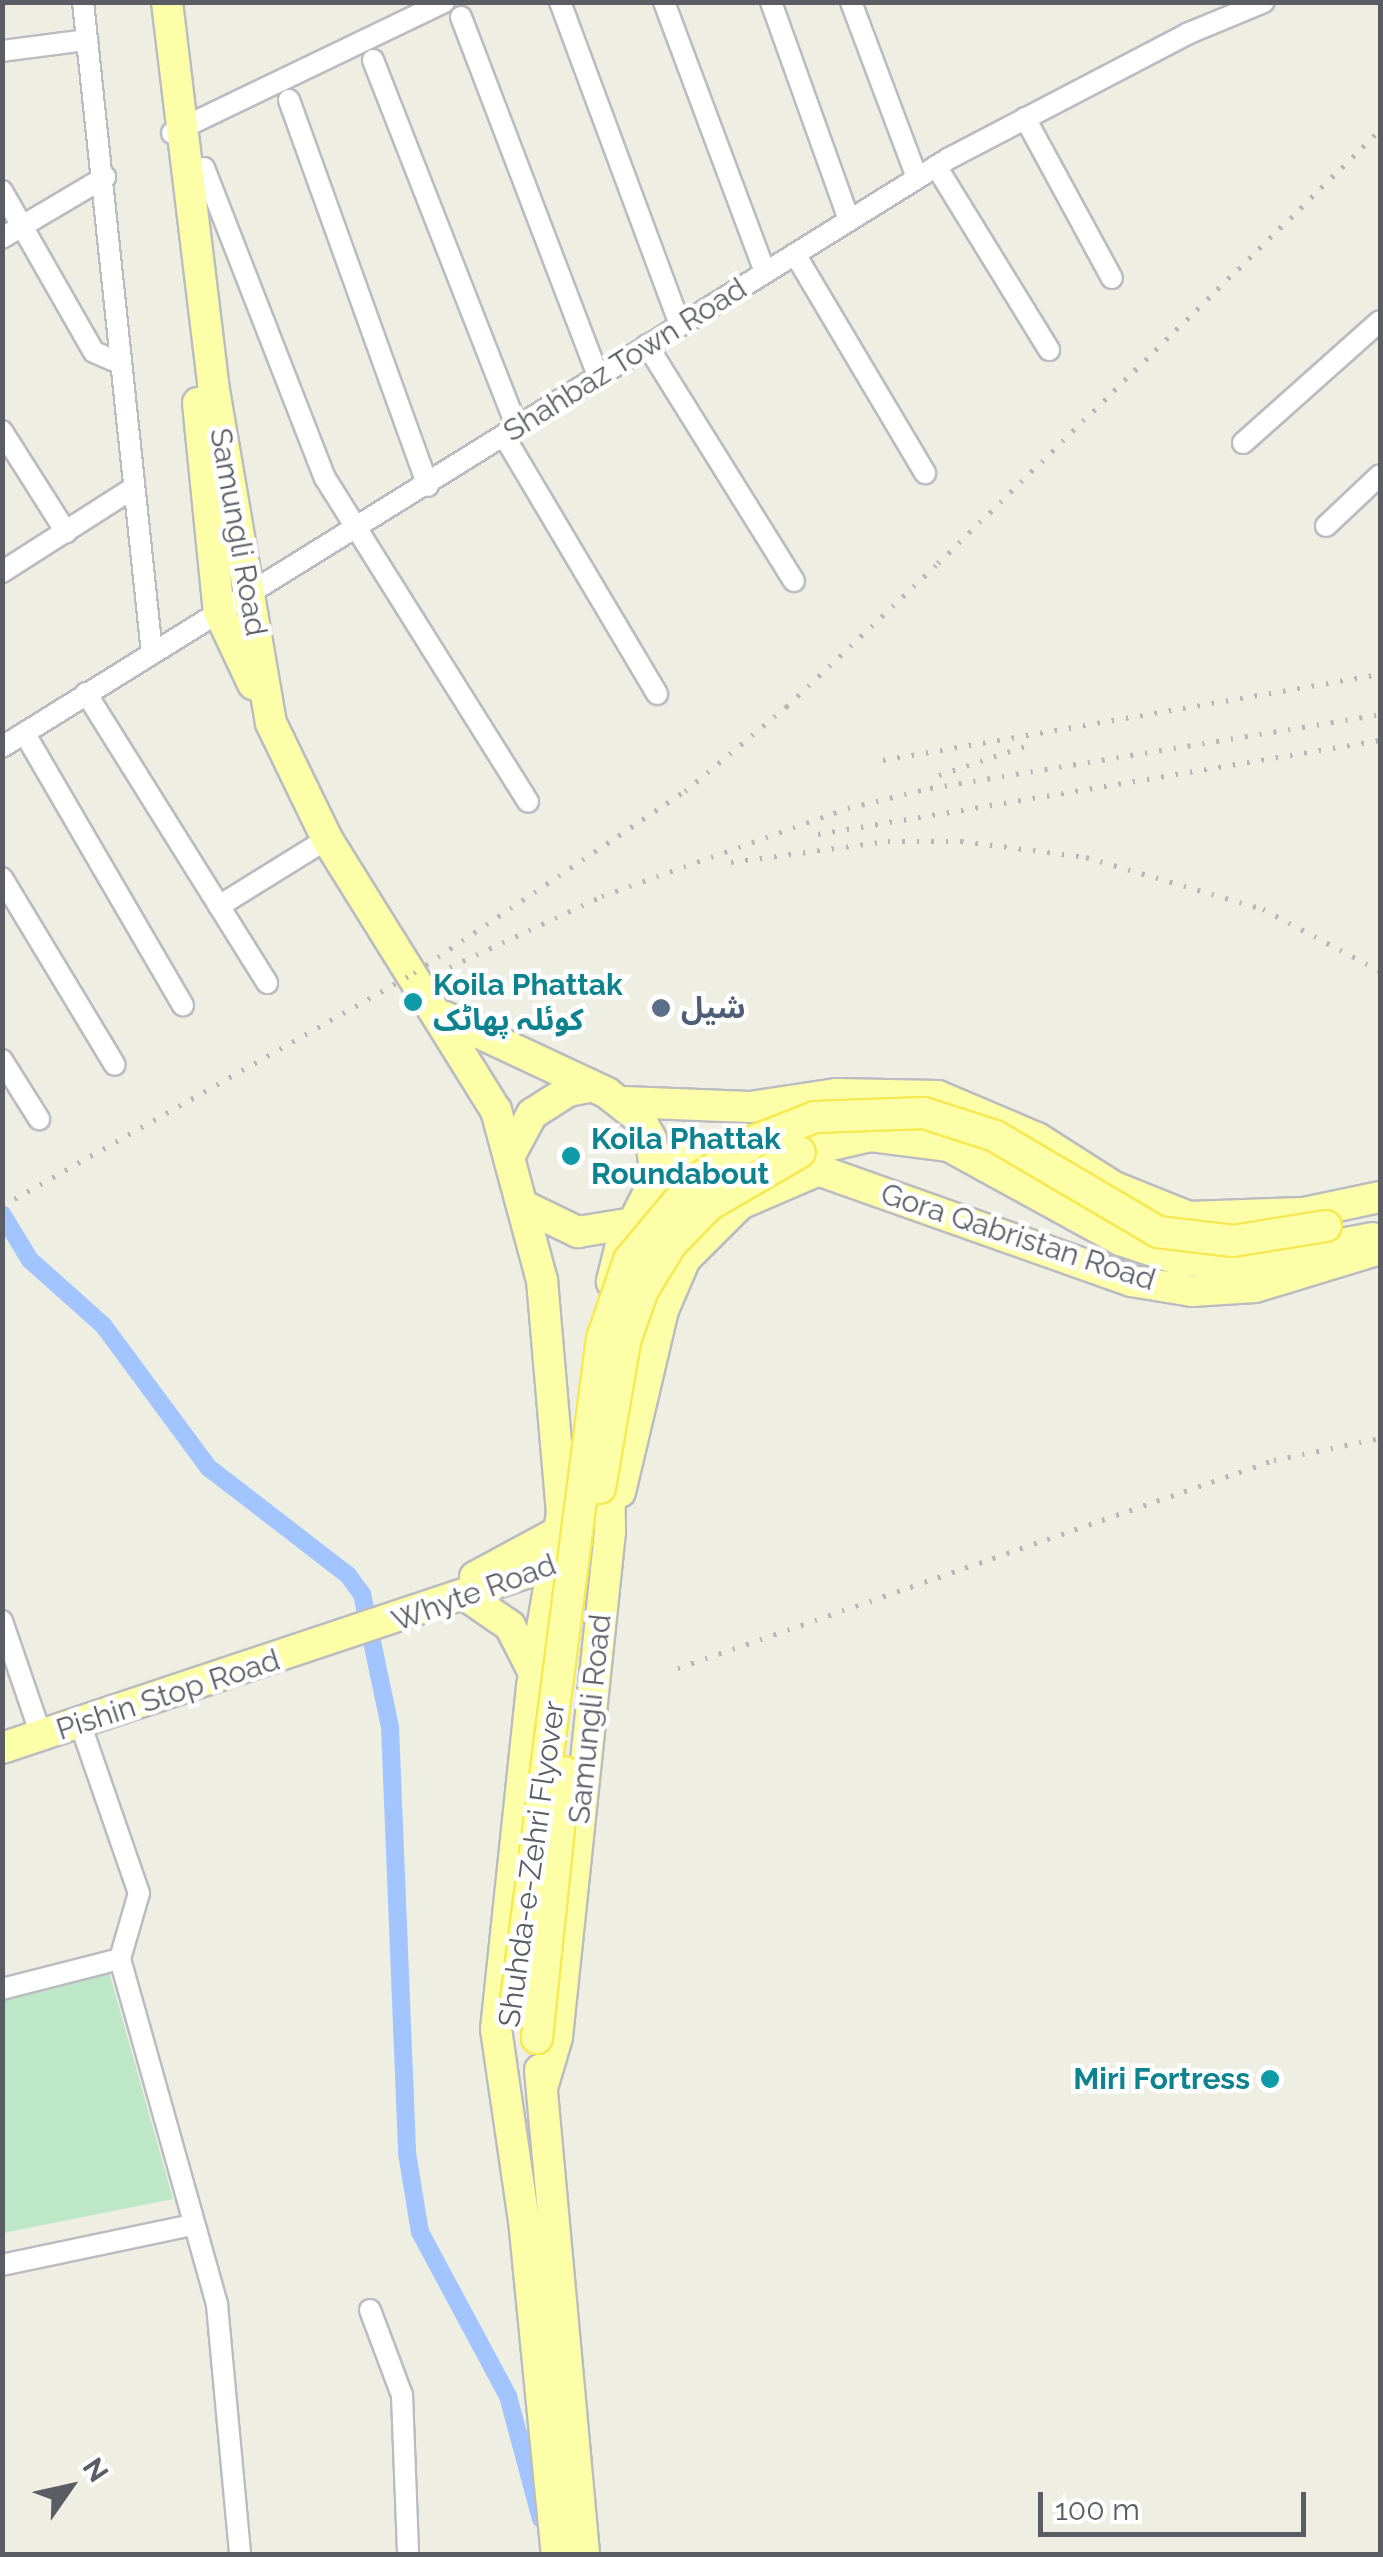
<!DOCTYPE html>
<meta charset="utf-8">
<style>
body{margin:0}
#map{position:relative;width:1383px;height:2557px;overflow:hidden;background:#eeeee3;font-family:Raleway,"Noto Sans Arabic",sans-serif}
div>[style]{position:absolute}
.green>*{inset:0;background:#bee7c7}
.canal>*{height:18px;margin:-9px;padding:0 9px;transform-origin:9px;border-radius:9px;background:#a2c4ff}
.roads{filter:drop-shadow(2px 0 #bbbcc2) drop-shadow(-2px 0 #bbbcc2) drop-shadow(0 2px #bbbcc2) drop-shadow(0 -2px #bbbcc2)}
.street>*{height:20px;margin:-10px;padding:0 10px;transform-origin:10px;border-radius:10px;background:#fff}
.primary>*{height:30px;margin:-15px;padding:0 15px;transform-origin:15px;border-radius:15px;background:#fcffa7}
.rail>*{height:5px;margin-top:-2.5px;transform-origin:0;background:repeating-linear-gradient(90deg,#b6b6b7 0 2.5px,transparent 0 14.5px)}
.bridges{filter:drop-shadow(2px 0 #f6e954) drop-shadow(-2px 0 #f6e954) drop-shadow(0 2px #f6e954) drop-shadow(0 -2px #f6e954)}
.primary-bridge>*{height:30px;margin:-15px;padding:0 15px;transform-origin:15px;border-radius:15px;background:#fcffa7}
.dots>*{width:28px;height:28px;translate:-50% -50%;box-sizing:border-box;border:5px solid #fff;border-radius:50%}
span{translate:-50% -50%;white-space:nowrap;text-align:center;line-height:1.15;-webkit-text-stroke:9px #fff;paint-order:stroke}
.street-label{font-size:30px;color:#5b5d64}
.culture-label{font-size:30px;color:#0d838f;font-weight:700}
.left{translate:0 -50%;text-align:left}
.right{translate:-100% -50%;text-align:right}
.service-label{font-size:30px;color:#4e5e75;font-weight:700}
.frame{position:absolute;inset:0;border:5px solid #5b5d64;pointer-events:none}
.north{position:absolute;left:20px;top:2437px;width:100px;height:100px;-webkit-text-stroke:8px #fff;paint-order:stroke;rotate:56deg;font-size:28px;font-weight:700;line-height:40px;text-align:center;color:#5b5d64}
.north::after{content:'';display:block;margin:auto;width:35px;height:45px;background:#5b5d64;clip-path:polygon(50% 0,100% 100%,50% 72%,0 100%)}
.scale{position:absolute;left:1038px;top:2492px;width:268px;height:45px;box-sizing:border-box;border:5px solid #5b5d64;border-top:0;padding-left:12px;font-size:30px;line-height:35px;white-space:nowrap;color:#5b5d64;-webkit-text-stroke:8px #fff;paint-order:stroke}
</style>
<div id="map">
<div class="green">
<i style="clip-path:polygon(108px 1968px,173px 2199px,3px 2233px,3px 1995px)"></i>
</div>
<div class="canal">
<i style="left:2px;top:1214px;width:54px;rotate:58.7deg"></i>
<i style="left:30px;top:1260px;width:98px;rotate:41.7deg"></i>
<i style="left:103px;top:1325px;width:178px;rotate:53.5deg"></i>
<i style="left:209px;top:1468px;width:175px;rotate:37.6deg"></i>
<i style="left:348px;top:1575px;width:24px;rotate:54deg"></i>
<i style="left:362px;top:1594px;width:136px;rotate:78.1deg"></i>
<i style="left:390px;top:1727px;width:426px;rotate:87.7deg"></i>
<i style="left:407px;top:2153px;width:80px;rotate:80.7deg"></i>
<i style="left:420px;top:2232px;width:186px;rotate:61.8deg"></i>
<i style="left:508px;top:2396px;width:127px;rotate:75deg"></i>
</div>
<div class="roads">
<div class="street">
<i style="left:83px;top:2px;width:655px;rotate:83.95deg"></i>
<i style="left:560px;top:2px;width:345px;rotate:69.6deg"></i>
<i style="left:664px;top:2px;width:288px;rotate:69.5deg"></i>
<i style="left:771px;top:2px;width:232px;rotate:70.3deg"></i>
<i style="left:851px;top:2px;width:188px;rotate:69.4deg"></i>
<i style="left:461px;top:17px;width:384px;rotate:69.1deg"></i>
<i style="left:2px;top:51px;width:86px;rotate:-7.4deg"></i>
<i style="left:373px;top:60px;width:395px;rotate:68.6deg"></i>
<i style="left:289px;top:100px;width:410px;rotate:70.2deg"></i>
<i style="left:1025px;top:118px;width:182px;rotate:61.5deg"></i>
<i style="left:172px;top:133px;width:302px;rotate:-25.7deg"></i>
<i style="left:936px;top:166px;width:216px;rotate:58.4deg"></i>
<i style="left:204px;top:168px;width:333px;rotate:68.7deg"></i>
<i style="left:325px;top:478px;width:382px;rotate:57.9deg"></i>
<i style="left:2px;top:191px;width:185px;rotate:60.3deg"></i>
<i style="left:94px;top:352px;width:28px;rotate:23deg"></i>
<i style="left:2px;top:238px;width:120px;rotate:-30.6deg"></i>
<i style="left:795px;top:254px;width:255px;rotate:59.3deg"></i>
<i style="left:647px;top:345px;width:278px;rotate:58.1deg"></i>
<i style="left:2px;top:431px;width:120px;rotate:57.6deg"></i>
<i style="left:504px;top:436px;width:300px;rotate:59.3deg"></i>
<i style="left:1243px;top:443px;width:183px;rotate:-41.7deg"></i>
<i style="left:1326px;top:526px;width:74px;rotate:-43.4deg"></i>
<i style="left:2px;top:572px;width:154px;rotate:-32.6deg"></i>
<i style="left:86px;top:693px;width:342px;rotate:58deg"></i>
<i style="left:25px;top:734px;width:314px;rotate:59.8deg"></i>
<i style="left:2px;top:747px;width:1114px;rotate:-31.86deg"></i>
<i style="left:948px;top:159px;width:270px;rotate:-27.6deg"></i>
<i style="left:1187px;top:34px;width:83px;rotate:-22.6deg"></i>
<i style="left:2px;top:878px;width:218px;rotate:58.9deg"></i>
<i style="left:219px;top:906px;width:127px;rotate:-31.8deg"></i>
<i style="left:2px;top:1060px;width:70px;rotate:57.9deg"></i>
<i style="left:2px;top:1621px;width:120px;rotate:71.1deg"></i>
<i style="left:80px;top:1723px;width:180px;rotate:70.9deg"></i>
<i style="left:139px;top:1893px;width:69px;rotate:106.1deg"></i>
<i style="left:120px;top:1959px;width:359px;rotate:74.3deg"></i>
<i style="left:217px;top:2305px;width:250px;rotate:84.7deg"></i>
<i style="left:2px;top:1989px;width:122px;rotate:-14.3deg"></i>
<i style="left:2px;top:2265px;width:194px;rotate:-11.9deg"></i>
<i style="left:370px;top:2310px;width:91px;rotate:69.4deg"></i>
<i style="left:402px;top:2395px;width:159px;rotate:87.8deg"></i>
</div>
<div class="primary">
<i style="left:167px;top:2px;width:385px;rotate:83.1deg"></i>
<i style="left:213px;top:384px;width:344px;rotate:80.3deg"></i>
<i style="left:271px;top:723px;width:129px;rotate:64.2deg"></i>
<i style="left:327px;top:839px;width:319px;rotate:58.1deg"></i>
<i style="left:496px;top:1110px;width:176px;rotate:74.9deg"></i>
<i style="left:542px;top:1280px;width:234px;rotate:85.1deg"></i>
<i style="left:562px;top:1513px;width:177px;rotate:99.8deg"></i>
<i style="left:532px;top:1687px;width:344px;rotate:96deg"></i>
<i style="left:496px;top:2029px;width:193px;rotate:81.7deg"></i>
<i style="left:524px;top:2220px;width:336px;rotate:84.4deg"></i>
<i style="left:198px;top:403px;width:210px;rotate:84.3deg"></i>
<i style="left:219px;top:612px;width:80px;rotate:64.7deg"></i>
<i style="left:445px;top:1017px;width:179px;rotate:25.1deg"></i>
<i style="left:607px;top:1093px;width:42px;rotate:38.2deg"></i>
<i style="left:640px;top:1119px;width:23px;rotate:61deg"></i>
<i style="left:651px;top:1139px;width:39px;rotate:83deg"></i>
<i style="left:656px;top:1178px;width:80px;rotate:116.9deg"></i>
<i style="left:620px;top:1249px;width:34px;rotate:104deg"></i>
<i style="left:624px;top:1102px;width:126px;rotate:2.3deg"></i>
<i style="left:750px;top:1107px;width:87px;rotate:-8.6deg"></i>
<i style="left:836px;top:1094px;width:102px;rotate:1.1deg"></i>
<i style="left:938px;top:1096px;width:108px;rotate:23deg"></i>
<i style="left:1037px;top:1138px;width:91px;rotate:32.5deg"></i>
<i style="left:1114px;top:1187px;width:81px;rotate:21.8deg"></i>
<i style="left:1189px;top:1217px;width:115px;rotate:-2deg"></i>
<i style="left:1304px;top:1213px;width:78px;rotate:-11.9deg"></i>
<i style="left:512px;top:1151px;width:42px;rotate:-61.6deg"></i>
<i style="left:532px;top:1114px;width:43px;rotate:-32.6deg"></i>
<i style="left:568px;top:1091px;width:21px;rotate:-11deg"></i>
<i style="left:800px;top:1152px;width:73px;rotate:-12.7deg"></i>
<i style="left:871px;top:1136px;width:79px;rotate:7.3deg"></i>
<i style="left:949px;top:1146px;width:195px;rotate:28.8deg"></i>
<i style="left:1120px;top:1240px;width:63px;rotate:18.4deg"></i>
<i style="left:1180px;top:1260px;width:62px;rotate:2.8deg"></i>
<i style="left:1242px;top:1263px;width:133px;rotate:-10.8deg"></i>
<i style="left:656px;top:1161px;width:96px;rotate:-6deg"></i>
<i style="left:801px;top:1164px;width:350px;rotate:19.5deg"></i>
<i style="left:1131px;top:1281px;width:62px;rotate:9.3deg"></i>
<i style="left:1192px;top:1291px;width:63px;rotate:-3.6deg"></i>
<i style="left:1255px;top:1287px;width:131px;rotate:-16.9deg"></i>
<i style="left:526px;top:1207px;width:58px;rotate:25.7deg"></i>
<i style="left:578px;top:1232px;width:56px;rotate:-9.3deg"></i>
<i style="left:620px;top:1492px;width:187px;rotate:-76.7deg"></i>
<i style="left:663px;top:1310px;width:56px;rotate:-66.7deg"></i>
<i style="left:685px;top:1259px;width:78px;rotate:-45deg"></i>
<i style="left:740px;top:1204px;width:86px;rotate:-23.3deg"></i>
<i style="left:475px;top:1577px;width:97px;rotate:-28.4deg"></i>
<i style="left:468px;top:1597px;width:51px;rotate:34.6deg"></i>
<i style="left:510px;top:1626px;width:53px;rotate:62.9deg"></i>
<i style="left:2px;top:1748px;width:597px;rotate:-18.47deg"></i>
<i style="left:540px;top:2070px;width:486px;rotate:84.8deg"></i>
<i style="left:542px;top:2088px;width:53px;rotate:-73.6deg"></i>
<i style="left:557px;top:2037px;width:508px;rotate:-84.01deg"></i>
<i style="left:610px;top:1532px;width:74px;rotate:-90.8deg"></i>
</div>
</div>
<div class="rail">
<i style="left:883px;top:760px;width:504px;rotate:-9.82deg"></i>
<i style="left:939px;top:775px;width:100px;rotate:-18.6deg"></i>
<i style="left:818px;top:834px;width:570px;rotate:-9.5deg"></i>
<i style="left:731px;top:862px;width:158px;rotate:-7.6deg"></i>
<i style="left:888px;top:841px;width:73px"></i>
<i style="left:961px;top:841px;width:126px;rotate:7.3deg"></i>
<i style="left:1086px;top:857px;width:184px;rotate:16.4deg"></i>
<i style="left:1263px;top:909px;width:132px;rotate:27.9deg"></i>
<i style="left:450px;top:967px;width:168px;rotate:-25deg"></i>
<i style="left:602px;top:896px;width:261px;rotate:-19.7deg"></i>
<i style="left:848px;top:808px;width:84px;rotate:-13.7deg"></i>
<i style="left:930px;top:788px;width:456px;rotate:-9.3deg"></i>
<i style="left:2px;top:1206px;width:473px;rotate:-29.5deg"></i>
<i style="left:414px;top:973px;width:326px;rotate:-33.9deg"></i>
<i style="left:685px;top:791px;width:133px;rotate:-39.8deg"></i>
<i style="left:787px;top:706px;width:208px;rotate:-43.4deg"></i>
<i style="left:938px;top:563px;width:619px;rotate:-44.41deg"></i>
<i style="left:678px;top:1668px;width:631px;rotate:-19.24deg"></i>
<i style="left:1274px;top:1460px;width:108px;rotate:-11.7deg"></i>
</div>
<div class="bridges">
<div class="primary-bridge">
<i style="left:600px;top:1488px;width:149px;rotate:-80.3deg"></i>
<i style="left:625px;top:1341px;width:54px;rotate:-70.6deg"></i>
<i style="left:643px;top:1290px;width:54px;rotate:-58.7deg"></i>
<i style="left:671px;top:1244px;width:54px;rotate:-45.7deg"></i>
<i style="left:709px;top:1205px;width:105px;rotate:-30.2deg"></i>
<i style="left:516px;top:2000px;width:667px;rotate:-82.59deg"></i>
<i style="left:602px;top:1339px;width:83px;rotate:-71.1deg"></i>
<i style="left:629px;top:1260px;width:103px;rotate:-50.1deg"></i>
<i style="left:695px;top:1181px;width:74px;rotate:-33.5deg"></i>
<i style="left:757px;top:1140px;width:62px;rotate:-21.6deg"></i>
<i style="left:815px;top:1117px;width:109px;rotate:-2.1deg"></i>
<i style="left:924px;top:1113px;width:75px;rotate:17.9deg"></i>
<i style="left:995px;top:1136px;width:189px;rotate:30.5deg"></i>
<i style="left:1158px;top:1232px;width:76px;rotate:6.8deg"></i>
<i style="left:1233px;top:1241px;width:94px;rotate:-9.2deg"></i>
<i style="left:537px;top:2038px;width:267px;rotate:-84deg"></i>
</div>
</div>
<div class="dots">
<i style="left:413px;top:1002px;background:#0f9aa8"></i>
<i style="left:661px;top:1008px;background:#5c6f8a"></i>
<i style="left:571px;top:1156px;background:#0f9aa8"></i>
<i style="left:1270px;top:2079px;background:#0f9aa8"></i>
</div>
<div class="street-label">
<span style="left:625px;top:360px;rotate:-32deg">Shahbaz Town Road</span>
<span style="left:238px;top:532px;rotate:80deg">Samungli Road</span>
<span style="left:1018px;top:1237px;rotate:18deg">Gora Qabristan Road</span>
<span style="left:474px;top:1593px;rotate:-20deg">Whyte Road</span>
<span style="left:168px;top:1695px;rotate:-18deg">Pishin Stop Road</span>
<span style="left:590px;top:1719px;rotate:-84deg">Samungli Road</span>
<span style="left:532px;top:1864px;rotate:-82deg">Shuhda-e-Zehri Flyover</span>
</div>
<div class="culture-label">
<span class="left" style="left:433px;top:1002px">Koila Phattak<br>کوئلہ پھاٹک</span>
<span class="left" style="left:591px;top:1156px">Koila Phattak<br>Roundabout</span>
<span class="right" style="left:1250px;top:2079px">Miri Fortress</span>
</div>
<div class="service-label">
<span class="left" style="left:681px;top:1008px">شیل</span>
</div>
<div class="frame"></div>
<div class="north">N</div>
<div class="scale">100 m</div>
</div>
